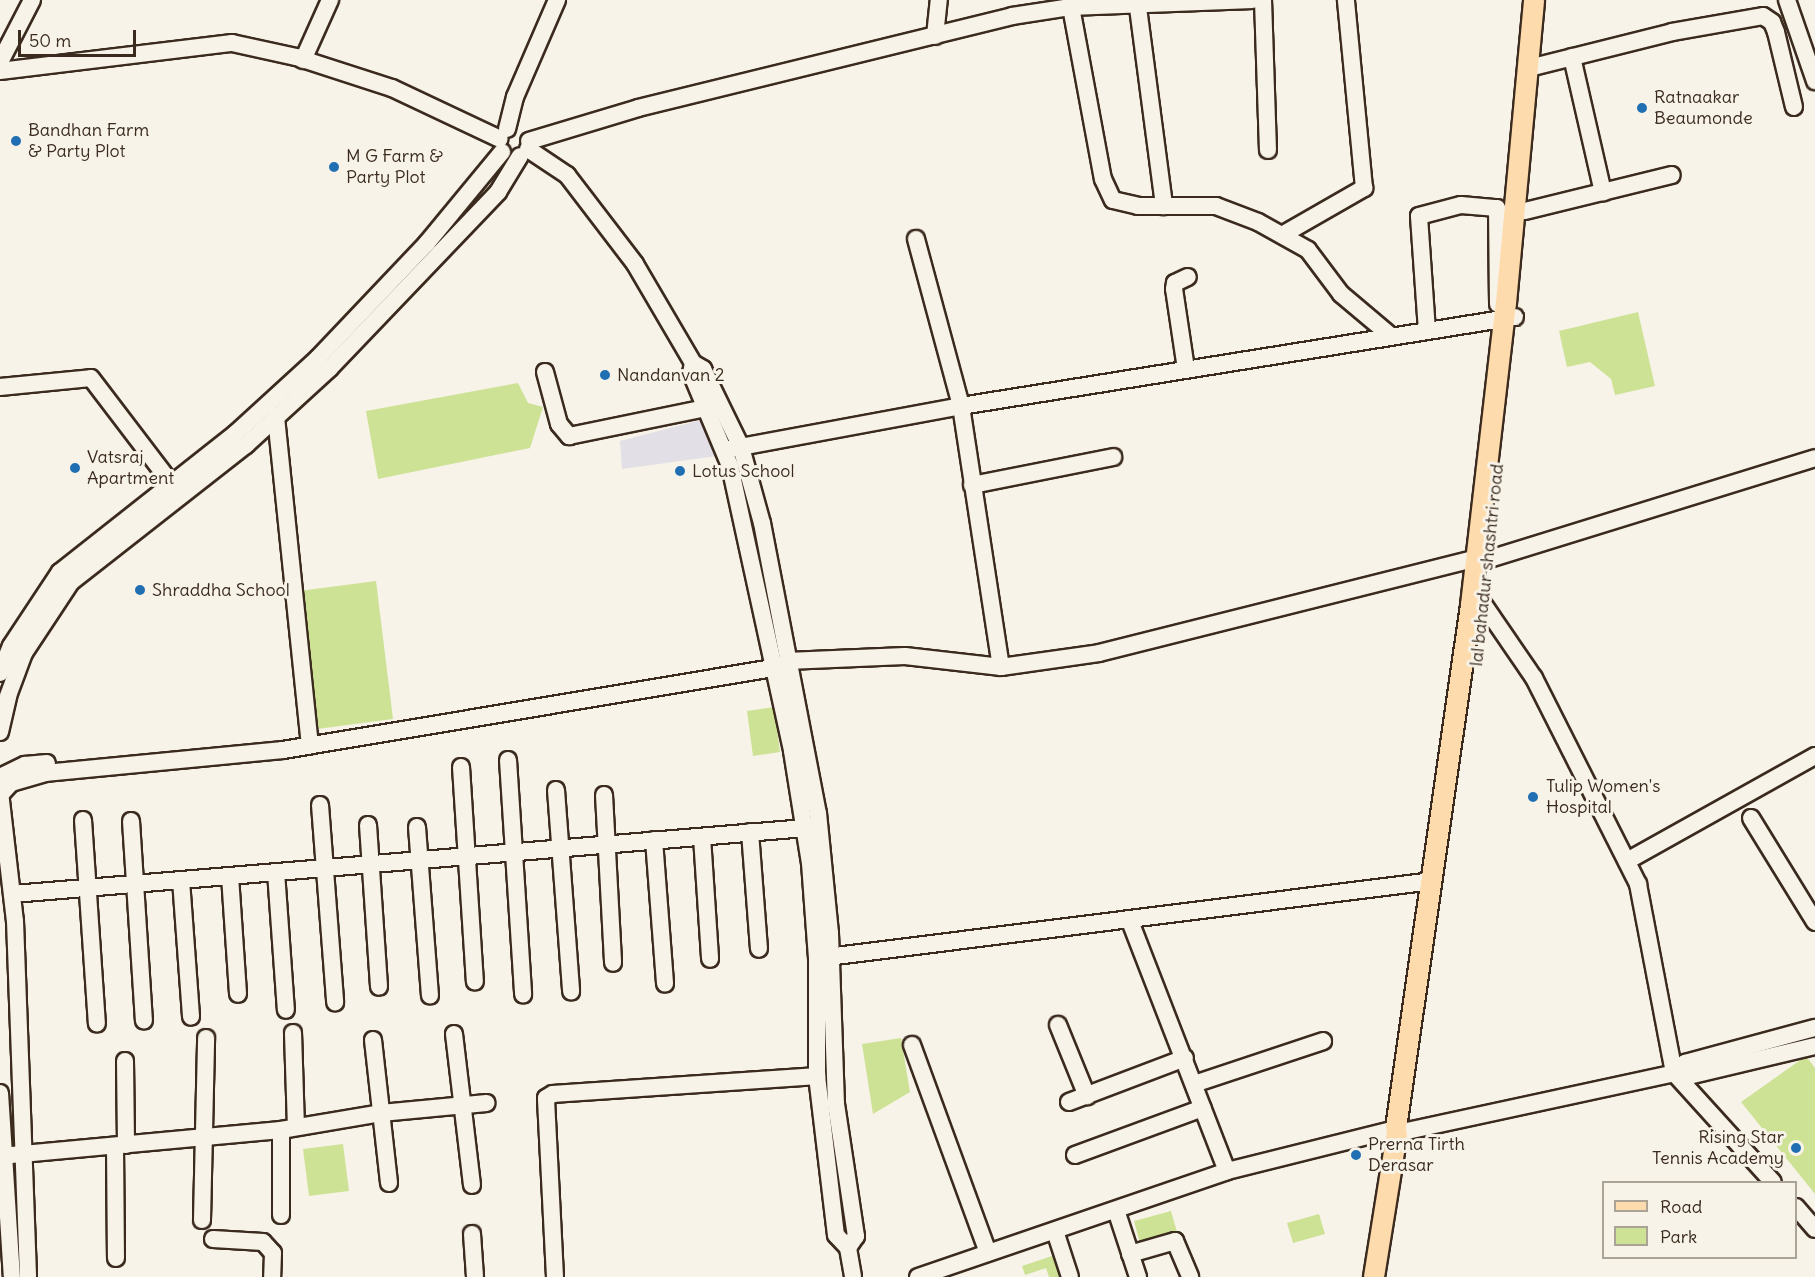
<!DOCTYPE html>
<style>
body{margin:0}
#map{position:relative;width:1815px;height:1277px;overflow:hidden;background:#f7f3e8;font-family:Delius,sans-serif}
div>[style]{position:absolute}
.built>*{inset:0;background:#e2dfe6}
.green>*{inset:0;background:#cee296}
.roads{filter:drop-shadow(2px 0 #3b2a1e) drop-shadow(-2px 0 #3b2a1e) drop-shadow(0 2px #3b2a1e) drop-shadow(0 -2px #3b2a1e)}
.minor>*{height:16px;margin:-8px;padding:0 8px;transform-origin:8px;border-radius:8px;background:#f7f3e8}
.major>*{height:20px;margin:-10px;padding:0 10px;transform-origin:10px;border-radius:10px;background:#fedbac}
.dots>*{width:16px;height:16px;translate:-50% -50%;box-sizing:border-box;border:3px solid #f7f3e8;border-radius:50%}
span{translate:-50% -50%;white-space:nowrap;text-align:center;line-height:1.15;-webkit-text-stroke:6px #f7f3e8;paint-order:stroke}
.poi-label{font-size:18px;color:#3b2a1e}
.left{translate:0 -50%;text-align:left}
.right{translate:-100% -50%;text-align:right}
.street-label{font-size:18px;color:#3b2a1e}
.legend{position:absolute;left:1602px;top:1181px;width:195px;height:78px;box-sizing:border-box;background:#f7f3e8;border:2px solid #aca397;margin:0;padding:8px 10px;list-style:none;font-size:18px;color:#3b2a1e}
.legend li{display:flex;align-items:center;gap:12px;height:30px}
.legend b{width:30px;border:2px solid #aca397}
.scale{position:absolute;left:18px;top:30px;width:118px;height:27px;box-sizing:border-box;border:3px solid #3b2a1e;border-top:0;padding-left:8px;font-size:18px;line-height:21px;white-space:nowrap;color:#3b2a1e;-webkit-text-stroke:4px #f7f3e8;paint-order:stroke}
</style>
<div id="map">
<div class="built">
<i style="clip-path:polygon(709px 418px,717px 456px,622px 469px,620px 441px)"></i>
</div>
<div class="green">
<i style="clip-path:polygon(1638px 312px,1655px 386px,1615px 395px,1611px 379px,1590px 362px,1567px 367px,1559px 331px)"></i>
<i style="clip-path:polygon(518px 383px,528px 403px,543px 407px,530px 448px,378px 479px,366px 411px)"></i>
<i style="clip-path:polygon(376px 581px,393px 719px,317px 729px,299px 591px)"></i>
<i style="clip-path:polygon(774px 707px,780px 752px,753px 756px,747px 711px)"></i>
<i style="clip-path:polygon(901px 1038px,910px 1092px,873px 1114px,862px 1044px)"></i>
<i style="clip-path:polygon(1806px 1056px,1815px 1068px,1815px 1194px,1741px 1102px)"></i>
<i style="clip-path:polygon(343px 1144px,349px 1191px,309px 1196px,303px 1149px)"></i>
<i style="clip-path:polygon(1171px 1211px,1177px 1232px,1140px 1243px,1134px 1221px)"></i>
<i style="clip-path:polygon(1319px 1214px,1325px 1234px,1293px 1243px,1287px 1223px)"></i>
<i style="clip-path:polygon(1058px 1254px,1066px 1277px,1049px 1277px,1046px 1268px,1025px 1275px,1022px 1266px)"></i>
</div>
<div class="roads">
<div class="minor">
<i style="left:1137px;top:0;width:208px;rotate:82.5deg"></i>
<i style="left:1263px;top:0;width:150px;rotate:88.1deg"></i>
<i style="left:1787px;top:0;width:86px;rotate:70.9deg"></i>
<i style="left:1071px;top:7px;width:181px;rotate:-2.2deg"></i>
<i style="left:935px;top:36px;width:36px;rotate:-84deg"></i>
<i style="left:1572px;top:57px;width:139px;rotate:77.1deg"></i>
<i style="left:303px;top:60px;width:66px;rotate:-65.8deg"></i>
<i style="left:0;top:62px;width:70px;rotate:-62.7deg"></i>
<i style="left:1537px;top:66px;width:139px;rotate:-14.1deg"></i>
<i style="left:1672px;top:32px;width:92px;rotate:-10deg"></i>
<i style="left:1763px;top:16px;width:11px;rotate:34deg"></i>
<i style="left:1772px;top:22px;width:11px;rotate:68deg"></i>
<i style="left:1776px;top:32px;width:77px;rotate:76.5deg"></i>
<i style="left:0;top:71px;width:234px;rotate:-6.9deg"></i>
<i style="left:232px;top:43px;width:66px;rotate:12.3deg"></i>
<i style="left:296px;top:57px;width:101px;rotate:17.9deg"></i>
<i style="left:392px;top:88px;width:119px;rotate:25.3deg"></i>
<i style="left:507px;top:129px;width:33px;rotate:-76deg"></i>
<i style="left:515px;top:97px;width:106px;rotate:-66.6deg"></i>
<i style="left:529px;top:141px;width:114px;rotate:-16.8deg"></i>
<i style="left:638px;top:108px;width:385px;rotate:-13.8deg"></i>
<i style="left:1012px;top:16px;width:60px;rotate:-8.7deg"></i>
<i style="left:1071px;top:7px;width:175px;rotate:79.5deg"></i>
<i style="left:1103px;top:179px;width:23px;rotate:65deg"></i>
<i style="left:1113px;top:200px;width:26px;rotate:13deg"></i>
<i style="left:1138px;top:206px;width:78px"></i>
<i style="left:1216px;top:206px;width:45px;rotate:20.9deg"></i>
<i style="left:1258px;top:222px;width:57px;rotate:29.2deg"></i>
<i style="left:1308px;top:250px;width:55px;rotate:53.1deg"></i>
<i style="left:1341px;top:294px;width:65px;rotate:40deg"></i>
<i style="left:528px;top:149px;width:47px;rotate:33.7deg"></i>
<i style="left:567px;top:175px;width:112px;rotate:52.6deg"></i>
<i style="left:635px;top:264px;width:115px;rotate:59.6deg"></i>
<i style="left:693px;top:363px;width:12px;rotate:31deg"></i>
<i style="left:703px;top:369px;width:87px;rotate:64deg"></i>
<i style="left:741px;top:447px;width:79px;rotate:74.6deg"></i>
<i style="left:762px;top:523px;width:295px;rotate:79.1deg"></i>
<i style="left:818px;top:813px;width:121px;rotate:84.3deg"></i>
<i style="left:830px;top:933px;width:171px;rotate:88deg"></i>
<i style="left:836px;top:1104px;width:134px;rotate:81.4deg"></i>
<i style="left:856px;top:1236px;width:14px;rotate:124deg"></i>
<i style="left:1525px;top:211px;width:151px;rotate:-13.8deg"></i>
<i style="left:1282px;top:235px;width:95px;rotate:-29.8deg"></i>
<i style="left:1364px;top:188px;width:189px;rotate:-95.5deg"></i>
<i style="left:916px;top:239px;width:173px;rotate:74.9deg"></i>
<i style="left:961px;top:406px;width:264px;rotate:81.3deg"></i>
<i style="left:1427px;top:331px;width:115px;rotate:-94deg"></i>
<i style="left:1419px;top:216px;width:43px;rotate:-14.7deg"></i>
<i style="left:1461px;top:205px;width:36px;rotate:5deg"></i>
<i style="left:1497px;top:208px;width:96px;rotate:89.4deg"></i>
<i style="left:693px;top:363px;width:10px;rotate:101deg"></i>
<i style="left:691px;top:373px;width:101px;rotate:67.2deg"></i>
<i style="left:730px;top:466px;width:292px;rotate:77.7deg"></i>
<i style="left:792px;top:751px;width:113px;rotate:80.9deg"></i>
<i style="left:810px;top:863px;width:95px;rotate:85.8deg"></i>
<i style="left:817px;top:958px;width:118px;rotate:90deg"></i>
<i style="left:817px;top:1076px;width:160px;rotate:83.2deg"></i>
<i style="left:836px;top:1235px;width:18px;rotate:47deg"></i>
<i style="left:848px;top:1248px;width:29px;rotate:80deg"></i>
<i style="left:1186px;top:369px;width:81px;rotate:-98.5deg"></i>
<i style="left:1174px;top:289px;width:6px;rotate:-81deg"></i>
<i style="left:1175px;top:283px;width:14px;rotate:-25deg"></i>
<i style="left:545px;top:372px;width:54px;rotate:74.9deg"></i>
<i style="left:559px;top:424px;width:16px;rotate:50deg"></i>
<i style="left:569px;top:436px;width:139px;rotate:-11.6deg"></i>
<i style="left:0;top:387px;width:91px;rotate:-5.6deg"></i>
<i style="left:91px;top:378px;width:132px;rotate:52.7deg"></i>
<i style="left:276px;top:417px;width:330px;rotate:84.1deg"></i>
<i style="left:730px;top:449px;width:235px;rotate:-10.5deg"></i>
<i style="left:961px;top:406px;width:561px;rotate:-9.13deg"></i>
<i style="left:972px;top:485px;width:144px;rotate:-11.2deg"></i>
<i style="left:1484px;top:605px;width:88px;rotate:55.6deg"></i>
<i style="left:1534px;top:678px;width:231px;rotate:63.2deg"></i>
<i style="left:1638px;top:884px;width:192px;rotate:79.2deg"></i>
<i style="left:1674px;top:1073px;width:147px;rotate:47.8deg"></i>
<i style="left:787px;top:661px;width:118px;rotate:-2.4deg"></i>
<i style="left:905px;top:656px;width:97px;rotate:6.5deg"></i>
<i style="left:1001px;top:667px;width:99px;rotate:-8.1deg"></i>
<i style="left:1099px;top:653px;width:386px;rotate:-14.1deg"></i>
<i style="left:1473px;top:559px;width:13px;rotate:4deg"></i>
<i style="left:1486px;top:560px;width:344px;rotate:-17.2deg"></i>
<i style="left:0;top:673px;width:29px;rotate:-68deg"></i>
<i style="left:11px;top:646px;width:89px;rotate:-56.5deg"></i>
<i style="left:60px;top:572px;width:224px;rotate:-38.3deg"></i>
<i style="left:236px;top:433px;width:111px;rotate:-42.4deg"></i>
<i style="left:318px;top:358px;width:158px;rotate:-46.5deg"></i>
<i style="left:427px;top:243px;width:118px;rotate:-50.5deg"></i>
<i style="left:0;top:732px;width:37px;rotate:-77deg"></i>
<i style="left:8px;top:696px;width:46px;rotate:-69.6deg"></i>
<i style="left:24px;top:653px;width:85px;rotate:-56.5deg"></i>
<i style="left:71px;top:582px;width:222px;rotate:-38.1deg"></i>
<i style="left:246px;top:445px;width:113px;rotate:-42.5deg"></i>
<i style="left:329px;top:369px;width:245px;rotate:-46.3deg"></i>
<i style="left:498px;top:192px;width:42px;rotate:-58.6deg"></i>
<i style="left:508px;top:760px;width:235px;rotate:86.3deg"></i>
<i style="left:461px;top:767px;width:215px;rotate:86.3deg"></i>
<i style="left:0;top:777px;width:28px;rotate:-26deg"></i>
<i style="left:25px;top:765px;width:22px;rotate:-5deg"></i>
<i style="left:556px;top:790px;width:202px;rotate:85.7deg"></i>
<i style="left:0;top:792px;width:130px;rotate:83.4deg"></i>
<i style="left:15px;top:921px;width:356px;rotate:87.9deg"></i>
<i style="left:0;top:795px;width:16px;rotate:-47deg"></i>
<i style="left:11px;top:783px;width:35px;rotate:-16deg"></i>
<i style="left:45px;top:773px;width:239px;rotate:-5.5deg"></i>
<i style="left:283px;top:750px;width:509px;rotate:-9.5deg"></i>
<i style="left:604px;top:795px;width:168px;rotate:86.9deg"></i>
<i style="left:320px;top:805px;width:198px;rotate:85.6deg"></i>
<i style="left:1751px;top:818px;width:122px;rotate:58.4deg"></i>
<i style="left:83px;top:820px;width:204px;rotate:86.1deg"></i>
<i style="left:131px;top:821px;width:200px;rotate:86.3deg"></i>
<i style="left:368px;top:825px;width:162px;rotate:86.1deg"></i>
<i style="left:417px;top:827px;width:169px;rotate:85.6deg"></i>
<i style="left:750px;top:832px;width:117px;rotate:85.6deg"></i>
<i style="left:702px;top:837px;width:122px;rotate:86.2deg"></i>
<i style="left:654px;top:840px;width:144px;rotate:85.6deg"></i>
<i style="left:1627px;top:861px;width:215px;rotate:-29.2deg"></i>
<i style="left:276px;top:872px;width:138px;rotate:85.9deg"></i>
<i style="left:230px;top:876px;width:118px;rotate:86.1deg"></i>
<i style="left:181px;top:880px;width:137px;rotate:85.8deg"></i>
<i style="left:13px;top:894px;width:795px;rotate:-4.76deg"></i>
<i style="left:1130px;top:921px;width:268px;rotate:68.8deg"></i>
<i style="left:820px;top:958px;width:617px;rotate:-7.17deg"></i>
<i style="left:1058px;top:1025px;width:77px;rotate:67.8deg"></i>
<i style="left:293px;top:1033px;width:94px;rotate:88.2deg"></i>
<i style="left:454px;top:1034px;width:152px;rotate:83.2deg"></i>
<i style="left:373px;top:1040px;width:144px;rotate:83.6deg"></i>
<i style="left:912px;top:1045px;width:221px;rotate:69.9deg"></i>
<i style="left:125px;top:1061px;width:84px;rotate:89.3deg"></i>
<i style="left:1679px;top:1072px;width:11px;rotate:-56deg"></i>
<i style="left:1685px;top:1063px;width:135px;rotate:-15.1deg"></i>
<i style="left:1194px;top:1084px;width:136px;rotate:-18.4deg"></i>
<i style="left:0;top:1093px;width:184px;rotate:86.3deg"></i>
<i style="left:1069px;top:1102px;width:124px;rotate:-20.8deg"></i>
<i style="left:281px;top:1130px;width:101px;rotate:-9.6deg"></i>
<i style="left:381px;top:1113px;width:106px;rotate:-5.4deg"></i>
<i style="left:1407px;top:1131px;width:278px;rotate:-12.2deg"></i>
<i style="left:1679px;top:1072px;width:10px;rotate:24deg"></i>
<i style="left:1688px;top:1076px;width:130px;rotate:-13.3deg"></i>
<i style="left:115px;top:1146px;width:112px;rotate:89.5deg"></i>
<i style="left:1075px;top:1155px;width:136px;rotate:-20.2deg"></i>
<i style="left:0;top:1156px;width:282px;rotate:-5.3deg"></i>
<i style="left:281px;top:1130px;width:85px;rotate:90deg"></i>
<i style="left:1796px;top:1207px;width:29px;rotate:49deg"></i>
<i style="left:1116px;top:1210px;width:71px;rotate:71.8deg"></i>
<i style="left:202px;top:1220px;width:182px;rotate:-88.7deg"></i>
<i style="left:1055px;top:1231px;width:48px;rotate:71.9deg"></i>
<i style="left:472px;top:1234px;width:43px;rotate:86deg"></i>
<i style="left:213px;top:1239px;width:50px;rotate:3.4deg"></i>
<i style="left:263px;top:1242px;width:15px;rotate:48deg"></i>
<i style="left:273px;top:1253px;width:24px;rotate:92deg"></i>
<i style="left:1130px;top:1254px;width:47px;rotate:-16.1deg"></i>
<i style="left:1175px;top:1241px;width:39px;rotate:67deg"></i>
<i style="left:555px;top:1277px;width:179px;rotate:-92.9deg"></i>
<i style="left:546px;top:1098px;width:8px;rotate:-30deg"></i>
<i style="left:553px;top:1094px;width:265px;rotate:-3.9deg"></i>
<i style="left:918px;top:1277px;width:327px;rotate:-18.9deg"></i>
<i style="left:1227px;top:1171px;width:174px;rotate:-14deg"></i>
</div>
<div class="major">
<i style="left:1396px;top:1128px;width:528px;rotate:-81.84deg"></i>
<i style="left:1471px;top:605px;width:304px;rotate:-83.4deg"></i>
<i style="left:1506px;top:303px;width:304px;rotate:-84.7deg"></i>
<i style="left:1374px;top:1277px;width:145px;rotate:-80.9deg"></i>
</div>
</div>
<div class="dots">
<i style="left:1642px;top:108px;background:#1f6fb2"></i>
<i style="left:16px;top:141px;background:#1f6fb2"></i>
<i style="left:334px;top:167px;background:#1f6fb2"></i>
<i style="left:605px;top:375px;background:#1f6fb2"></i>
<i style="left:75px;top:468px;background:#1f6fb2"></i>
<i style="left:680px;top:471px;background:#1f6fb2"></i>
<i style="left:140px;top:590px;background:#1f6fb2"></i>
<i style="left:1533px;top:797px;background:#1f6fb2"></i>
<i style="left:1796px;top:1148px;background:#1f6fb2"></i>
<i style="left:1356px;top:1155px;background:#1f6fb2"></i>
</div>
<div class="poi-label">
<span class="left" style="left:1654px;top:108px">Ratnaakar<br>Beaumonde</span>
<span class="left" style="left:28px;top:141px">Bandhan Farm<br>&amp; Party Plot</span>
<span class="left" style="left:346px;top:167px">M G Farm &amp;<br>Party Plot</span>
<span class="left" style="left:617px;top:375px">Nandanvan 2</span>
<span class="left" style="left:87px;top:468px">Vatsraj<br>Apartment</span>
<span class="left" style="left:692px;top:471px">Lotus School</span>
<span class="left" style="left:152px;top:590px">Shraddha School</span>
<span class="left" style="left:1546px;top:797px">Tulip Women's<br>Hospital</span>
<span class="right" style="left:1784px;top:1148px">Rising Star<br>Tennis Academy</span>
<span class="left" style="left:1368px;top:1155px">Prerna Tirth<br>Derasar</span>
</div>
<div class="street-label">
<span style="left:1487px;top:565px;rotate:-84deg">lal bahadur shashtri road</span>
</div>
<ul class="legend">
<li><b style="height:8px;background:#fedbac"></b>Road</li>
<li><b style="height:16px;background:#cee296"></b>Park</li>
</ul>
<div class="scale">50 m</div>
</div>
